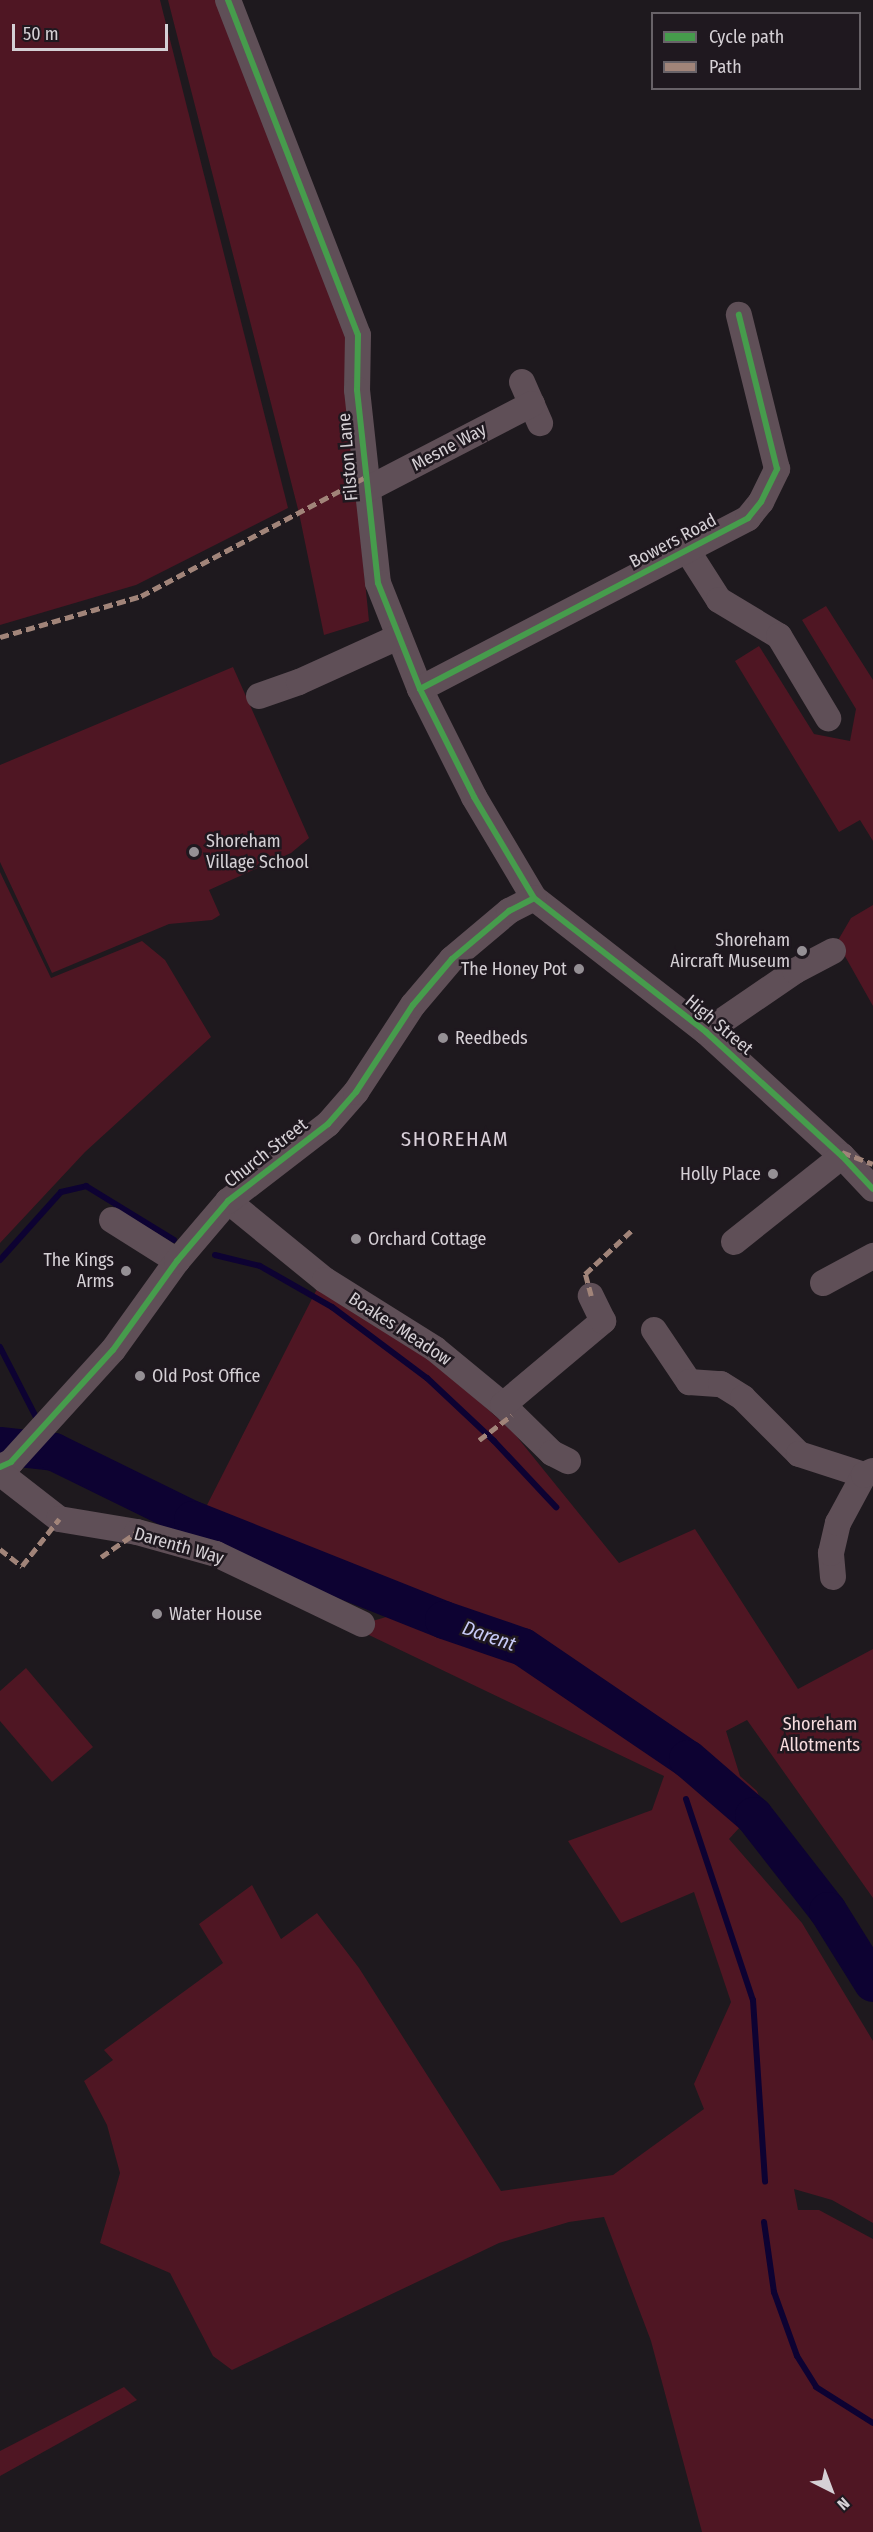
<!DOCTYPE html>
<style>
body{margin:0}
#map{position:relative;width:873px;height:2532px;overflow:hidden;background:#1e191e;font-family:"Fira Sans Condensed",sans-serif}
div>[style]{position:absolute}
.green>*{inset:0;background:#4f1623}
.stream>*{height:6px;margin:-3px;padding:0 3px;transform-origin:3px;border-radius:3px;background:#0d0232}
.river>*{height:38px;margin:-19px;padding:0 19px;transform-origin:19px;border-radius:19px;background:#0d0232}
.minor>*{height:26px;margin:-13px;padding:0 13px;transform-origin:13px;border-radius:13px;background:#5f4f57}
.quiet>*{height:4.5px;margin-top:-2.25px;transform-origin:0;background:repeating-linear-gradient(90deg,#a18479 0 9px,transparent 0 13.5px)}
.cycleway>*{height:6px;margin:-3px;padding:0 3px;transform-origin:3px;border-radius:3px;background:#469c4c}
.dots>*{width:16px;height:16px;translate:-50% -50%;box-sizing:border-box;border:3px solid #1f181f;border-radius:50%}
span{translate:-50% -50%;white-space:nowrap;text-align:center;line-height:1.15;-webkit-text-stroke:5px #1f181f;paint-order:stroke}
.street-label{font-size:18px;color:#d5d0d5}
.poi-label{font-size:18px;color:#d5d0d5}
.left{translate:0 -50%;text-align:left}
.right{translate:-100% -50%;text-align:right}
.park-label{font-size:18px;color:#f6dbdd}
.water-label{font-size:20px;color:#c7caf6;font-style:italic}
.quarter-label{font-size:21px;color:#dad0da;letter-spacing:1.5px}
.legend{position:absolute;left:651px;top:12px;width:210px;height:78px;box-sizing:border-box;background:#1f181f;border:2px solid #686268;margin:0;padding:8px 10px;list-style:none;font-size:18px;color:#d5d0d5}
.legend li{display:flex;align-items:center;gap:12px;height:30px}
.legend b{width:30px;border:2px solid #686268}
.north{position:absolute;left:801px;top:2460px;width:60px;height:60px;-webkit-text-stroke:4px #1f181f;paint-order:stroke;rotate:138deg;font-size:16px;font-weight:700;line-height:24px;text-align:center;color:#d5d0d5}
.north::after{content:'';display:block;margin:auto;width:21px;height:27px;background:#d5d0d5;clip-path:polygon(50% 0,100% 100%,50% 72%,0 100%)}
.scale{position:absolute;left:12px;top:24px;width:156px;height:27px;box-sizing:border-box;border:3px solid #d5d0d5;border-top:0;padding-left:8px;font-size:18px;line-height:21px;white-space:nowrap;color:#d5d0d5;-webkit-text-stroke:4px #1f181f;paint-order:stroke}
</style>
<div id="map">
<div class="green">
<i style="clip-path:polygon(0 0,160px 0,288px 508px,136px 585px,0 625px)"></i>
<i style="clip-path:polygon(168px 0,219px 0,346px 335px,354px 472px,369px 621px,324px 635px,299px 513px)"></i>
<i style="clip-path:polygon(826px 606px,873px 680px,873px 841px,860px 820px,839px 832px,735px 661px,759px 646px,814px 734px,850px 741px,856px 709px,802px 620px)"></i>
<i style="clip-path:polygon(233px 667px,309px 838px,291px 853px,209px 890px,220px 915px,212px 920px,169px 924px,52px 973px,0 862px,0 765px)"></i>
<i style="clip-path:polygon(0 872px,51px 978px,142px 941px,165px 960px,211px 1037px,85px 1152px,0 1243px)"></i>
<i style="clip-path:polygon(873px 905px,873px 1006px,837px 942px,851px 918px)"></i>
<i style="clip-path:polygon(318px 1287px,429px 1356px,513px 1432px,619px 1563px,695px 1529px,798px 1689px,873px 1649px,873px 1898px,747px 1720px,726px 1731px,740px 1776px,757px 1791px,762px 1803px,729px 1839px,802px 1923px,873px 2041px,873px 2223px,832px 2200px,794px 2189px,798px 2210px,819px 2210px,873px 2239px,873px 2532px,702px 2532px,651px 2341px,604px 2217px,569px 2222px,499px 2243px,232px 2370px,213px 2356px,170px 2273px,100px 2243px,120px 2173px,107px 2125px,84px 2081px,113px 2060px,104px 2050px,223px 1963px,199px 1924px,252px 1885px,281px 1939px,317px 1913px,359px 1968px,501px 2191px,613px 2175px,704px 2109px,694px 2084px,731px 2002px,694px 1892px,621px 1923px,568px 1841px,652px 1810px,664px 1776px,346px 1624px,362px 1624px,400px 1613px,522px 1657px,652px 1747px,672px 1768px,693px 1750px,610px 1699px,527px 1638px,204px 1511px)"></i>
<i style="clip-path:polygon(26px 1668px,93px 1747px,52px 1782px,0 1721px,0 1691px)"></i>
<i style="clip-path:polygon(124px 2387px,137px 2400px,0 2476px,0 2451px)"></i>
</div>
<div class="stream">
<i style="left:215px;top:1255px;width:46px;rotate:13.7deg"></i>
<i style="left:260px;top:1266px;width:83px;rotate:29.7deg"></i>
<i style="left:332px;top:1307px;width:119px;rotate:36.8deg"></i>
<i style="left:427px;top:1378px;width:92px;rotate:43.2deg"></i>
<i style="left:494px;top:1441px;width:91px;rotate:46.8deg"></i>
<i style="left:0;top:1260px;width:91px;rotate:-48.1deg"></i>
<i style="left:61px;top:1192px;width:26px;rotate:-13deg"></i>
<i style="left:86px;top:1186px;width:103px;rotate:31.5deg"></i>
<i style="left:0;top:1347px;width:83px;rotate:62.8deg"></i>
<i style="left:44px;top:1433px;width:21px;rotate:62deg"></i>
<i style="left:686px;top:1799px;width:212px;rotate:71.6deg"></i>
<i style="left:753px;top:2000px;width:182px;rotate:86.2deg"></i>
<i style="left:764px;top:2222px;width:71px;rotate:81.9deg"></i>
<i style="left:774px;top:2292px;width:68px;rotate:70.2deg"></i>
<i style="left:797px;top:2356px;width:36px;rotate:58deg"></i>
<i style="left:816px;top:2387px;width:67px;rotate:32.3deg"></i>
</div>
<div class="river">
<i style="left:0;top:1446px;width:54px;rotate:6.3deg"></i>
<i style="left:54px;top:1452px;width:155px;rotate:26.1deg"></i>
<i style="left:193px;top:1520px;width:270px;rotate:21.7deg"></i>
<i style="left:444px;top:1620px;width:83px;rotate:18.9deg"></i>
<i style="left:523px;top:1647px;width:199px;rotate:34.2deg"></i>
<i style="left:688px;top:1759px;width:87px;rotate:40.8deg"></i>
<i style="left:754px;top:1816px;width:120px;rotate:52.1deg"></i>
<i style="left:828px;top:1911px;width:85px;rotate:58deg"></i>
</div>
<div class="minor">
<i style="left:228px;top:0;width:359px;rotate:68.8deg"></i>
<i style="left:358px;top:335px;width:55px;rotate:91deg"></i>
<i style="left:357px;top:390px;width:194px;rotate:83.8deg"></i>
<i style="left:378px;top:583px;width:114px;rotate:68.4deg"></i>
<i style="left:420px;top:689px;width:121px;rotate:63.4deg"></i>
<i style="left:474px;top:797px;width:117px;rotate:59.3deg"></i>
<i style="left:534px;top:898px;width:218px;rotate:37.9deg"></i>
<i style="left:706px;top:1032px;width:184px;rotate:42.4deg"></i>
<i style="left:842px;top:1156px;width:45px;rotate:46.8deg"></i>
<i style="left:522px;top:382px;width:45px;rotate:66.3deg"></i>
<i style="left:366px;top:490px;width:187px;rotate:-27.4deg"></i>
<i style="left:687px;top:550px;width:59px;rotate:57.4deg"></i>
<i style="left:719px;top:600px;width:70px;rotate:31deg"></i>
<i style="left:779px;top:636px;width:96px;rotate:59.1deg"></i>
<i style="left:420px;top:689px;width:370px;rotate:-27.5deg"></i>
<i style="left:748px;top:518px;width:21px;rotate:-51deg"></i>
<i style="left:761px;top:502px;width:37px;rotate:-64deg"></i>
<i style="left:777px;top:469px;width:159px;rotate:-103.9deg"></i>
<i style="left:259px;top:696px;width:42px;rotate:-19.3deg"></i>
<i style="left:299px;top:682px;width:109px;rotate:-24.4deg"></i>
<i style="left:706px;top:1032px;width:108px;rotate:-34.4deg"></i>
<i style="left:795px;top:971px;width:43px;rotate:-27.8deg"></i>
<i style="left:228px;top:1201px;width:125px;rotate:39.2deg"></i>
<i style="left:325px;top:1280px;width:130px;rotate:32.1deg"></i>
<i style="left:435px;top:1349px;width:88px;rotate:39.5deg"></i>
<i style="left:503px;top:1405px;width:69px;rotate:44.4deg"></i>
<i style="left:552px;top:1453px;width:18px;rotate:27deg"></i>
<i style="left:112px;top:1220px;width:77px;rotate:32.2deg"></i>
<i style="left:734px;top:1242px;width:138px;rotate:-38.5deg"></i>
<i style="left:823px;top:1283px;width:57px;rotate:-28.4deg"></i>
<i style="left:654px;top:1330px;width:63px;rotate:56.1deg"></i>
<i style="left:689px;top:1382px;width:32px;rotate:4deg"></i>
<i style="left:721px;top:1384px;width:26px;rotate:32deg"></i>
<i style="left:743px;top:1398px;width:79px;rotate:45deg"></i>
<i style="left:799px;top:1454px;width:68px;rotate:17.9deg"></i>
<i style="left:503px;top:1405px;width:131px;rotate:-40deg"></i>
<i style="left:603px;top:1321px;width:28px;rotate:-116deg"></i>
<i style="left:0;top:1467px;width:12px;rotate:-24deg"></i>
<i style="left:11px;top:1462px;width:151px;rotate:-47.7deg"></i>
<i style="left:113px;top:1350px;width:110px;rotate:-54.3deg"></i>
<i style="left:177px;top:1261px;width:79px;rotate:-49.6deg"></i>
<i style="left:228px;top:1201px;width:126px;rotate:-37.6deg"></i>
<i style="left:328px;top:1124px;width:43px;rotate:-48.8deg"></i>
<i style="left:356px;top:1092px;width:104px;rotate:-56.8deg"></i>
<i style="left:413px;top:1005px;width:60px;rotate:-49.7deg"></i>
<i style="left:452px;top:959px;width:75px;rotate:-40.1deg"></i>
<i style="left:509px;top:911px;width:28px;rotate:-27deg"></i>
<i style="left:0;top:1473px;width:75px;rotate:37.9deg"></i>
<i style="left:59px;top:1519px;width:79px;rotate:9.5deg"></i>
<i style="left:137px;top:1532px;width:82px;rotate:15.6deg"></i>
<i style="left:216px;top:1554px;width:162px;rotate:25.6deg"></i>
<i style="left:833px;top:1577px;width:24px;rotate:-95deg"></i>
<i style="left:831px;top:1553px;width:31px;rotate:-77deg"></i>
<i style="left:838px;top:1523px;width:55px;rotate:-61.6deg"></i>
<i style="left:864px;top:1475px;width:10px;rotate:-24deg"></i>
</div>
<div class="quiet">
<i style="left:0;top:637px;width:147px;rotate:-16.2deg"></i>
<i style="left:141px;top:596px;width:255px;rotate:-27.9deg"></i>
<i style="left:842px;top:1152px;width:33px;rotate:21deg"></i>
<i style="left:591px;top:1296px;width:23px;rotate:-105deg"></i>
<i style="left:585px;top:1274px;width:63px;rotate:-43.1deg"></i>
<i style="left:479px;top:1440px;width:41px;rotate:-37.1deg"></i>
<i style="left:0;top:1549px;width:28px;rotate:38deg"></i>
<i style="left:22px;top:1566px;width:60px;rotate:-51.8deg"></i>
<i style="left:101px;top:1557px;width:44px;rotate:-34.8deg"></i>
</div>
<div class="cycleway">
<i style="left:228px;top:0;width:359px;rotate:68.8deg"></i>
<i style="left:358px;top:335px;width:55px;rotate:91deg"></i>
<i style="left:357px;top:390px;width:194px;rotate:83.8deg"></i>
<i style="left:378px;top:583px;width:114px;rotate:68.4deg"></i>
<i style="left:420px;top:689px;width:121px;rotate:63.4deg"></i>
<i style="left:474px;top:797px;width:117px;rotate:59.3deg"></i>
<i style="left:534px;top:898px;width:218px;rotate:37.9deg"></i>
<i style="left:706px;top:1032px;width:184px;rotate:42.4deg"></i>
<i style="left:842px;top:1156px;width:45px;rotate:46.8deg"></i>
<i style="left:420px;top:689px;width:370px;rotate:-27.5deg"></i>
<i style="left:748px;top:518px;width:21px;rotate:-51deg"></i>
<i style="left:761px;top:502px;width:37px;rotate:-64deg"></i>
<i style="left:777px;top:469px;width:159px;rotate:-103.9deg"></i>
<i style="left:0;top:1467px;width:12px;rotate:-24deg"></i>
<i style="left:11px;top:1462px;width:151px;rotate:-47.7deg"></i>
<i style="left:113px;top:1350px;width:110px;rotate:-54.3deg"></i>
<i style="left:177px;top:1261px;width:79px;rotate:-49.6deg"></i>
<i style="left:228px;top:1201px;width:126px;rotate:-37.6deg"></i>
<i style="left:328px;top:1124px;width:43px;rotate:-48.8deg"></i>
<i style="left:356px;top:1092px;width:104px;rotate:-56.8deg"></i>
<i style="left:413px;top:1005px;width:60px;rotate:-49.7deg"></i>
<i style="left:452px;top:959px;width:75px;rotate:-40.1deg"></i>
<i style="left:509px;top:911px;width:28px;rotate:-27deg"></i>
</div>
<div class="dots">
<i style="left:194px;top:852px;background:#959095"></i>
<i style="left:802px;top:951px;background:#959095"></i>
<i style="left:579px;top:969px;background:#959095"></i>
<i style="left:443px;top:1038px;background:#959095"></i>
<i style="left:773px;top:1174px;background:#959095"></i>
<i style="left:356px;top:1239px;background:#959095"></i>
<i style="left:126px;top:1271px;background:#959095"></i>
<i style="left:140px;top:1376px;background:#959095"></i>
<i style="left:157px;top:1614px;background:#959095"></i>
</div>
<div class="street-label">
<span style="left:449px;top:447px;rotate:-28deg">Mesne Way</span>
<span style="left:348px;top:457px;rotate:-95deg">Filston Lane</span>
<span style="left:673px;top:541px;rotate:-28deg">Bowers Road</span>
<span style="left:719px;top:1025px;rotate:40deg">High Street</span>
<span style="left:266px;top:1153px;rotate:-38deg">Church Street</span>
<span style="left:400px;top:1329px;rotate:33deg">Boakes Meadow</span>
<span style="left:179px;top:1546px;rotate:16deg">Darenth Way</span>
</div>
<div class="poi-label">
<span class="left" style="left:206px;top:852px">Shoreham<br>Village School</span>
<span class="right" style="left:790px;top:951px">Shoreham<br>Aircraft Museum</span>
<span class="right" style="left:567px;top:969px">The Honey Pot</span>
<span class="left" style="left:455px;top:1038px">Reedbeds</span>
<span class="right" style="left:761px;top:1174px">Holly Place</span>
<span class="left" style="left:368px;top:1239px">Orchard Cottage</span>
<span class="right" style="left:114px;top:1271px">The Kings<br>Arms</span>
<span class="left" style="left:152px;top:1376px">Old Post Office</span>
<span class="left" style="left:169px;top:1614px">Water House</span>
</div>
<div class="park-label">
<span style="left:820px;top:1735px">Shoreham<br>Allotments</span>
</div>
<div class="water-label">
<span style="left:489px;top:1636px;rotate:19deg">Darent</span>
</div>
<div class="quarter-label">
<span style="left:455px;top:1139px">SHOREHAM</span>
</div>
<ul class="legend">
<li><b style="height:8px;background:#469c4c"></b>Cycle path</li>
<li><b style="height:8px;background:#a18479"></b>Path</li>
</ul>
<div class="north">N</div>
<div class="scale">50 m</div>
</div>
